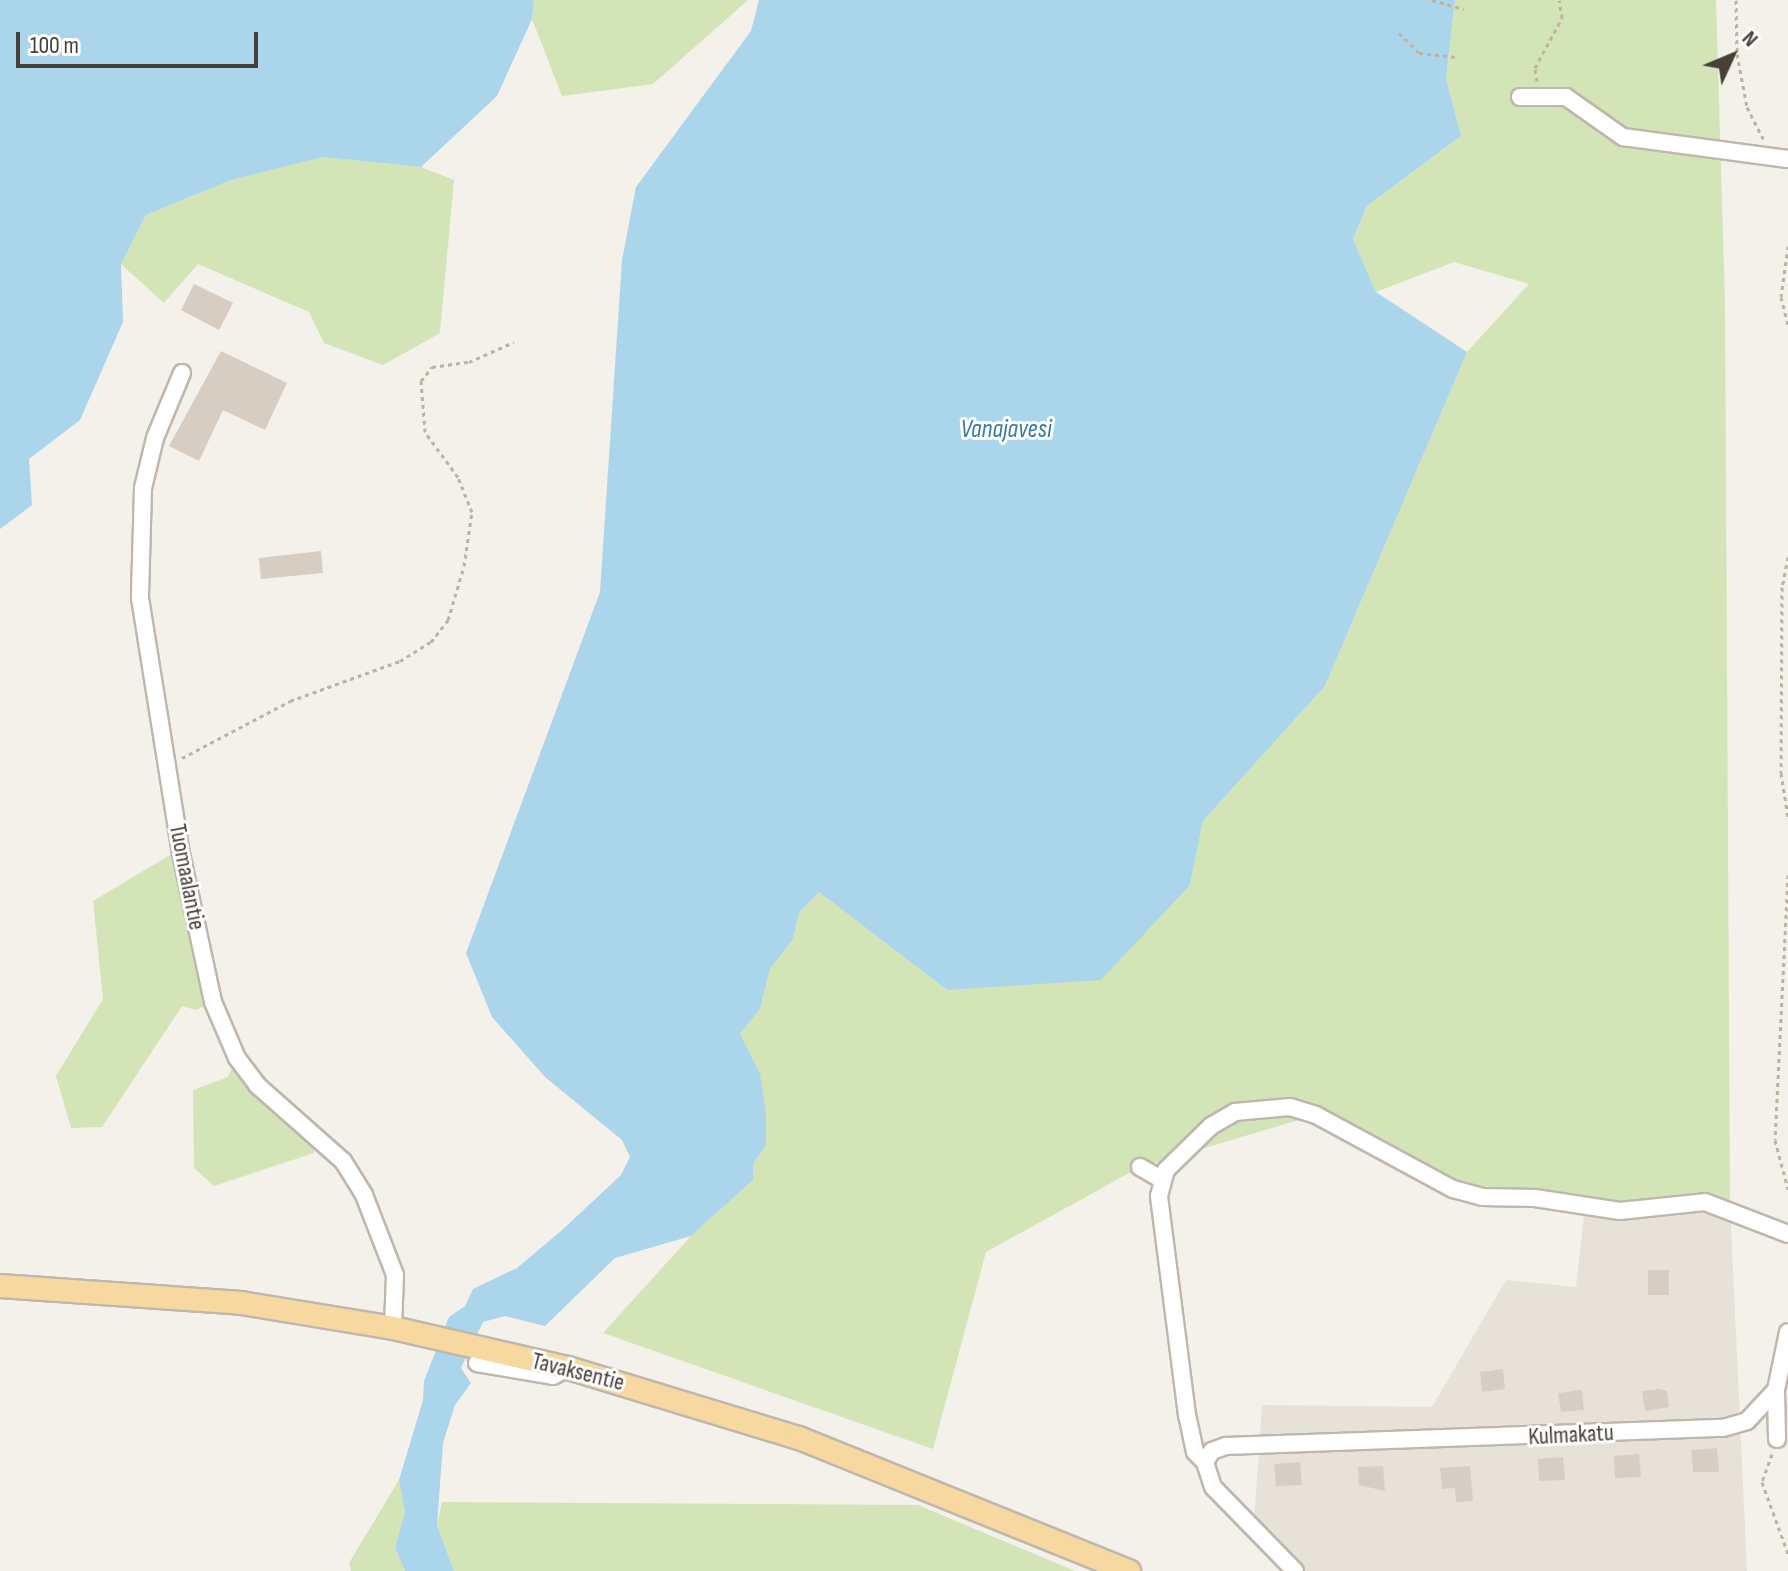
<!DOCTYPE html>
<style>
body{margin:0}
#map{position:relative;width:1788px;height:1571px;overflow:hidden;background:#f4f0ea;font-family:"Sofia Sans Condensed",sans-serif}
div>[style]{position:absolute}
.residential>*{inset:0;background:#e7e2d8}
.green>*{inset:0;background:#d3e4b6}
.water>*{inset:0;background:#abd5eb}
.building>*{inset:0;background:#d7cec3}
.path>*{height:3px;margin-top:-1.5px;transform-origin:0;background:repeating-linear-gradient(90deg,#bfb29f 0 4px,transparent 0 8px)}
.roads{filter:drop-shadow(2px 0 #bfb7ad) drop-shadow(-2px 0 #bfb7ad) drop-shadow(0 2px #bfb7ad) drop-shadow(0 -2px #bfb7ad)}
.minor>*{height:16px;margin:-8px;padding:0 8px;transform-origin:8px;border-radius:8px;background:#fff}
.major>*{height:22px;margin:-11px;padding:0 11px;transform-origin:11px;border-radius:11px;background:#f6d8a0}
span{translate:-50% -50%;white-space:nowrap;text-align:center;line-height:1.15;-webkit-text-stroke:6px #fff;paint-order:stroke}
.street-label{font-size:24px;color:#474039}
.water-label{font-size:26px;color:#377da3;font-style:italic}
.north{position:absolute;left:1692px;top:16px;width:80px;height:80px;-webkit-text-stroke:6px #fff;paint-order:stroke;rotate:46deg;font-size:22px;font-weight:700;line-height:32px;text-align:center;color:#474039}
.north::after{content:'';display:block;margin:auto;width:28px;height:36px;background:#474039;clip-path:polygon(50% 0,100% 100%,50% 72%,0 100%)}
.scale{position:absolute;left:16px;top:32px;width:242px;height:36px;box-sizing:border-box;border:4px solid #474039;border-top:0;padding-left:10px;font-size:24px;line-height:28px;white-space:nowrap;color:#474039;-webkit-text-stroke:6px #fff;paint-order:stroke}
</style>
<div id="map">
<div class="residential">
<i style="clip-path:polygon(1730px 1204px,1747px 1571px,1287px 1571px,1253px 1538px,1262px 1405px,1432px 1407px,1506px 1280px,1576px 1287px,1585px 1207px)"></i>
</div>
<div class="green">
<i style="clip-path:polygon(534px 0,748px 0,653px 84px,562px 96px,532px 19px)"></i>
<i style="clip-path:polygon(1455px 0,1716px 0,1725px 303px,1730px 1204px,1482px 1197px,1316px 1115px,1140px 1167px,986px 1252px,933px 1449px,603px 1333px,691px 1236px,753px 1180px,754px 1162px,766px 1146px,760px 1073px,740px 1034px,760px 1009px,770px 969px,793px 939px,799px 913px,819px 892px,947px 990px,1190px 885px,1203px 821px,1325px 686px,1467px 352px,1529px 284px,1454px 262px,1376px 292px,1353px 239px,1367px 206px,1461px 136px,1446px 78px)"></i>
<i style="clip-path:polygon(323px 157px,421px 167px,454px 180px,440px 333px,383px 365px,324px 343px,309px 312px,198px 264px,164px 303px,121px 264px,146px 215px,231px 180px)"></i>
<i style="clip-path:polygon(180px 849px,213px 1002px,196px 1010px,182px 1006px,102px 1127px,71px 1128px,56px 1076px,103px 999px,93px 901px)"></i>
<i style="clip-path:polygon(237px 1058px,312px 1131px,314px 1153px,214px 1186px,194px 1168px,193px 1090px,228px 1077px)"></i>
<i style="clip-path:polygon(399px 1480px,405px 1512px,395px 1548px,405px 1571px,351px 1571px,349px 1563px)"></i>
<i style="clip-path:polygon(442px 1502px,918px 1505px,1075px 1571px,454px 1571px,437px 1525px)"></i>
</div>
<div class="water">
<i style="clip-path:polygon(0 0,534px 0,532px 19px,497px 96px,421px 167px,323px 157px,231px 180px,146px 215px,121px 264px,123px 322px,80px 420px,29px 459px,32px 505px,0 529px)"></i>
<i style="clip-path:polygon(759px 0,1455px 0,1446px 78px,1461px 136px,1367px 206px,1353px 239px,1376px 292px,1467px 352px,1325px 686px,1203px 821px,1190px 885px,1101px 980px,947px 990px,819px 892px,799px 913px,793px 939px,770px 969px,760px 1009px,740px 1034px,760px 1073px,766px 1115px,766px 1146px,754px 1162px,753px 1180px,691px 1236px,615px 1258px,545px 1326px,505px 1316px,483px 1322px,461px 1368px,471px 1383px,455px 1405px,443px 1443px,437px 1525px,454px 1571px,405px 1571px,395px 1548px,405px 1512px,399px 1480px,423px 1400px,424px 1381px,449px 1317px,465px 1306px,473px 1289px,517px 1268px,561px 1231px,621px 1175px,630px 1157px,622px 1140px,545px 1077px,492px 1017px,466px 953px,600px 592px,622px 260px,636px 187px,751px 31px)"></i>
</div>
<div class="building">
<i style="clip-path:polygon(194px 284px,233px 303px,219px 330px,181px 310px)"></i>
<i style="clip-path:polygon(221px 351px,287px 383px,265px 430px,223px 410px,199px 461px,169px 446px)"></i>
<i style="clip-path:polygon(321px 551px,323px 573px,261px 579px,259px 558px)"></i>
<i style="clip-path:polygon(1648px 1270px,1669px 1270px,1669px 1295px,1648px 1295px)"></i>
<i style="clip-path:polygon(1503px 1369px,1505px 1389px,1482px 1392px,1480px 1372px)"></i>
<i style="clip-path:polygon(1659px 1389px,1667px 1391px,1669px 1407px,1645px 1411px,1642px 1391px)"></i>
<i style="clip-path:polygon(1582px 1390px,1584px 1410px,1561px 1412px,1558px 1393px)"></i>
<i style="clip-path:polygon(1717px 1448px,1719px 1472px,1693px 1472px,1691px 1450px)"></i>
<i style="clip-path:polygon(1639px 1454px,1641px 1477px,1615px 1478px,1614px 1456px)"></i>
<i style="clip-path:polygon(1563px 1457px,1565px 1480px,1539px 1481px,1538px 1459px)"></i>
<i style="clip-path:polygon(1300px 1462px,1302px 1485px,1276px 1486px,1274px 1464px)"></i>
<i style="clip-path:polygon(1383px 1466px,1385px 1491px,1359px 1485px,1358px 1467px)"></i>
<i style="clip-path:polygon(1470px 1466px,1473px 1501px,1456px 1502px,1455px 1488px,1442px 1489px,1440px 1468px)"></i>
</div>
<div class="path">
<i style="left:1432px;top:0;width:33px;rotate:16deg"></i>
<i style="left:1736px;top:0;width:54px;rotate:88.9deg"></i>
<i style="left:1737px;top:54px;width:54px;rotate:79.3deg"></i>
<i style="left:1747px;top:107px;width:36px;rotate:63deg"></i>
<i style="left:1399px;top:33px;width:28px;rotate:45deg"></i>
<i style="left:1419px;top:53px;width:37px;rotate:6deg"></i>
<i style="left:1537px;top:81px;width:13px;rotate:-99deg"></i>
<i style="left:1535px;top:68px;width:57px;rotate:-61.6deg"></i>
<i style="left:1562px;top:18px;width:18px;rotate:-99deg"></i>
<i style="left:1788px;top:246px;width:51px;rotate:97.8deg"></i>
<i style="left:1781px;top:297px;width:30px;rotate:76deg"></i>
<i style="left:1788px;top:557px;width:31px;rotate:101deg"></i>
<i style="left:1782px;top:587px;width:186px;rotate:90.3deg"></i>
<i style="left:1781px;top:773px;width:45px;rotate:81deg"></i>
<i style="left:182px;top:758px;width:122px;rotate:-27.8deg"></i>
<i style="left:290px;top:701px;width:117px;rotate:-20deg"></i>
<i style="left:400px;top:661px;width:36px;rotate:-32deg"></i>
<i style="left:431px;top:642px;width:28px;rotate:-52deg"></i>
<i style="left:448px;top:620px;width:56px;rotate:-73.5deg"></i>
<i style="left:464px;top:566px;width:55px;rotate:-81.6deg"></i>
<i style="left:472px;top:512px;width:38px;rotate:-112deg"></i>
<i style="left:458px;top:477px;width:56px;rotate:-126.3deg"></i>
<i style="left:425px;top:432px;width:51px;rotate:-94.5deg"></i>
<i style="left:421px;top:381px;width:18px;rotate:-52deg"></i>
<i style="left:432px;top:367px;width:37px;rotate:-8deg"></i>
<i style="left:469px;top:362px;width:49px;rotate:-24deg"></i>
<i style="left:1788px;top:875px;width:265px;rotate:92.8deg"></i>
<i style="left:1775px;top:1140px;width:51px;rotate:75.1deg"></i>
<i style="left:1772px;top:1454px;width:30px;rotate:110deg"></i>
<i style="left:1762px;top:1482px;width:77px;rotate:70.1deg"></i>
</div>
<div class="roads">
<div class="minor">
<i style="left:1520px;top:97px;width:46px"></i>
<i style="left:1566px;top:97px;width:70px;rotate:35.1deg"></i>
<i style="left:1623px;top:137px;width:166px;rotate:7.6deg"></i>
<i style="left:182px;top:373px;width:70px;rotate:112.6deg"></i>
<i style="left:155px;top:438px;width:51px;rotate:103.5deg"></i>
<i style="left:143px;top:488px;width:110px;rotate:91.6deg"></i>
<i style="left:140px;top:598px;width:254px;rotate:80.9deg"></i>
<i style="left:180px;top:849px;width:157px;rotate:77.8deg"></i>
<i style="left:213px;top:1002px;width:61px;rotate:66.8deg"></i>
<i style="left:237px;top:1058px;width:34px;rotate:53deg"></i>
<i style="left:257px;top:1085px;width:115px;rotate:41.5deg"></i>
<i style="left:343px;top:1161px;width:40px;rotate:58deg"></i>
<i style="left:364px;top:1195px;width:86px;rotate:68.8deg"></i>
<i style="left:395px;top:1275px;width:53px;rotate:92.2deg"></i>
<i style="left:1140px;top:1167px;width:24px;rotate:30deg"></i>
<i style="left:477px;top:1363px;width:77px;rotate:9.7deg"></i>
<i style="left:553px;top:1376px;width:17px;rotate:-28deg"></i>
<i style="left:1776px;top:1390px;width:49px;rotate:88.8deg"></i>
<i style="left:1205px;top:1462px;width:14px;rotate:-135deg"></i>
<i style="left:1195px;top:1452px;width:38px;rotate:-102deg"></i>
<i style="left:1187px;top:1415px;width:221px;rotate:-97.3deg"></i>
<i style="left:1159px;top:1196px;width:27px;rotate:-75deg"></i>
<i style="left:1166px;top:1170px;width:63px;rotate:-44.4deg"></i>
<i style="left:1211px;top:1126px;width:28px;rotate:-30deg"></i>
<i style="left:1235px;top:1112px;width:55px;rotate:-5.2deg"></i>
<i style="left:1290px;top:1107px;width:27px;rotate:17deg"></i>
<i style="left:1316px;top:1115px;width:156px;rotate:28.4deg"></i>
<i style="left:1453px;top:1189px;width:30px;rotate:15deg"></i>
<i style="left:1482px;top:1197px;width:53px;rotate:1.1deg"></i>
<i style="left:1535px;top:1198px;width:86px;rotate:8.7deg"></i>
<i style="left:1620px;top:1211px;width:85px;rotate:-6deg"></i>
<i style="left:1705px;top:1202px;width:89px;rotate:21.1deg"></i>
<i style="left:1295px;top:1571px;width:117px;rotate:-134.3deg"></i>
<i style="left:1213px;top:1487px;width:26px;rotate:-108deg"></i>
<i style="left:1205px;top:1462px;width:13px;rotate:-58deg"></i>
<i style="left:1212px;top:1451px;width:15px;rotate:-20deg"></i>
<i style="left:1226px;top:1446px;width:497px;rotate:-2.1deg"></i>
<i style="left:1723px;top:1428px;width:25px;rotate:-16deg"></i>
<i style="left:1747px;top:1421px;width:42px;rotate:-46.9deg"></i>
<i style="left:1776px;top:1390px;width:59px;rotate:-78.3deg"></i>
</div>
<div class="major">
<i style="left:0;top:1286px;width:242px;rotate:4deg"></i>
<i style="left:241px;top:1303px;width:154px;rotate:9.3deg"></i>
<i style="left:393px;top:1328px;width:180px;rotate:12.9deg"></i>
<i style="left:568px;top:1368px;width:241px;rotate:16.9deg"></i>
<i style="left:799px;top:1438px;width:356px;rotate:22deg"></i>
</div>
</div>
<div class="street-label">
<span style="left:187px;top:877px;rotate:79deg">Tuomaalantie</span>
<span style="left:578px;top:1372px;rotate:14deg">Tavaksentie</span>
<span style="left:1571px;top:1435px;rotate:-3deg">Kulmakatu</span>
</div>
<div class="water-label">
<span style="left:1006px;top:430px">Vanajavesi</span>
</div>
<div class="north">N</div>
<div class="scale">100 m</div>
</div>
